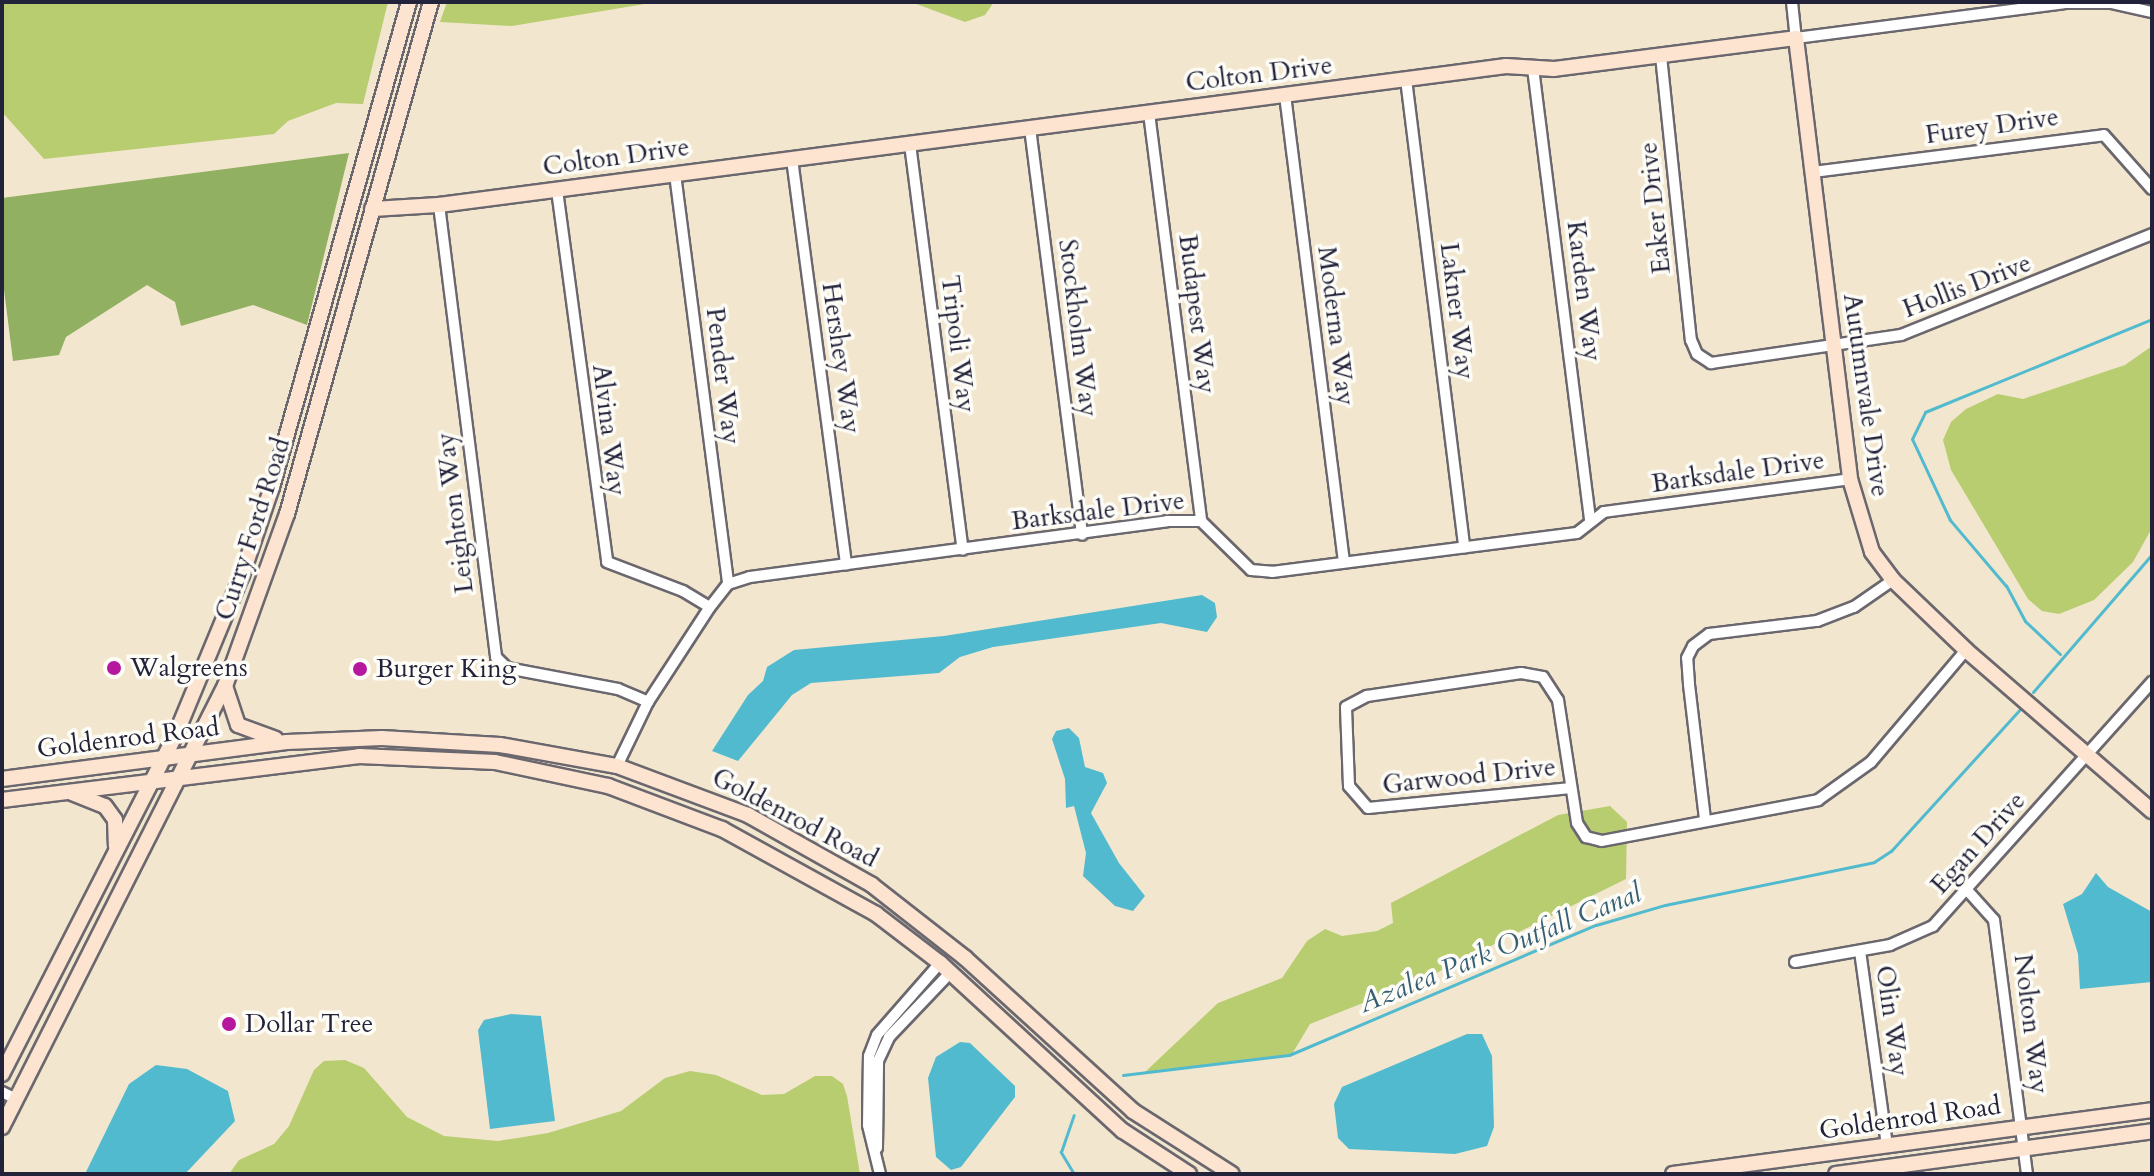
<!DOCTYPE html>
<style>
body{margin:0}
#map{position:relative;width:2154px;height:1176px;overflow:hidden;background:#f2e7ce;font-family:Cardo,serif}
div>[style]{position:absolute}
.green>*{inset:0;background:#b8cc70}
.forest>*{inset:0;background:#92b062}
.water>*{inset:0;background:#52bacf}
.stream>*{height:3px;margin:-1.5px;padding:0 1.5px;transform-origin:1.5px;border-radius:1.5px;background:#52bacf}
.roads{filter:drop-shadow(2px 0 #6b676e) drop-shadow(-2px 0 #6b676e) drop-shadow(0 2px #6b676e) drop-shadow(0 -2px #6b676e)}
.street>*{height:10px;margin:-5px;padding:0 5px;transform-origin:5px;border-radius:5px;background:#fff}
.secondary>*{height:14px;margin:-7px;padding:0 7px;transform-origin:7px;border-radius:7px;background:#fde4d0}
.dots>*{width:22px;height:22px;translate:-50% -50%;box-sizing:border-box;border:4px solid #fdfcf7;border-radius:50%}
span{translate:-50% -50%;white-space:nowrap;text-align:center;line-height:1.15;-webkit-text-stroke:7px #fdfcf7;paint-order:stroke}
.street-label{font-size:26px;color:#22223b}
.poi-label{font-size:26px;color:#22223b}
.left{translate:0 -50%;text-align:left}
.water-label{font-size:28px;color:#355f76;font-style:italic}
.frame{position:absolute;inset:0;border:4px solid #22223b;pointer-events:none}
</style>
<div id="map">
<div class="green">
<i style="clip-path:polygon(2px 2px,388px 2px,363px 104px,336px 103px,288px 121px,274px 134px,44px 159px,2px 112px)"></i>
<i style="clip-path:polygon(447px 2px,657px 2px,512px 26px,440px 22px)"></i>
<i style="clip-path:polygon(911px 2px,994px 2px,985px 15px,965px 22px)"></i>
<i style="clip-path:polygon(2152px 346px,2152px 528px,2133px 562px,2094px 600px,2059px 614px,2042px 611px,2028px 599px,1951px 470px,1943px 440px,1951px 422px,1966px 409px,1998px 394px,2023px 399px,2125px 365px)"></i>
<i style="clip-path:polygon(1610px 806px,1627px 822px,1626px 879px,1426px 978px,1310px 1024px,1292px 1054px,1143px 1074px,1218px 1003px,1282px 978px,1307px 941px,1325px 929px,1342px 936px,1377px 931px,1393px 923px,1391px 903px,1558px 815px)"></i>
<i style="clip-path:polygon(345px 1060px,364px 1068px,407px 1117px,444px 1136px,498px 1141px,548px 1133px,621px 1111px,665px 1078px,690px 1071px,716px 1075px,762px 1095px,784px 1094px,815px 1076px,832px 1076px,843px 1084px,847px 1096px,860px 1174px,229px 1174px,239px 1160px,274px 1144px,289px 1126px,314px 1070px,324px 1061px)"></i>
</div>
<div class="forest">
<i style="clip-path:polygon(349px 153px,307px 325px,253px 305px,181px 326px,175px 302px,147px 285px,66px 337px,59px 355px,13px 361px,2px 274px,2px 198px)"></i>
</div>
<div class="water">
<i style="clip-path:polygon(1202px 595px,1215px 603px,1217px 617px,1207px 632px,1161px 623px,993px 647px,960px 657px,939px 673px,811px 683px,792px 695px,738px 761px,712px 751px,748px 695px,763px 681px,767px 667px,794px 650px,944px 636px)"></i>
<i style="clip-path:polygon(1069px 728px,1079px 738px,1085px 767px,1103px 773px,1107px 783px,1091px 813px,1119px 863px,1145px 896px,1133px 911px,1115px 906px,1083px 876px,1086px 853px,1074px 806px,1066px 808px,1065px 779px,1052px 739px,1056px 731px)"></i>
<i style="clip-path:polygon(2096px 873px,2108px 887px,2152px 912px,2152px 982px,2080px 989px,2078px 954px,2063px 904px,2082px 894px)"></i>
<i style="clip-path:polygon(511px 1014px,541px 1016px,555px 1121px,490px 1129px,478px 1030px,484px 1020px)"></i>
<i style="clip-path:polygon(1467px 1034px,1482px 1034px,1492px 1056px,1494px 1127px,1487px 1146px,1455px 1154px,1349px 1149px,1338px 1138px,1334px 1104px,1342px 1087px)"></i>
<i style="clip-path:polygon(960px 1042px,970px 1043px,1015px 1086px,1015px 1097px,961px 1167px,951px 1170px,936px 1157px,928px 1078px,936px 1057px)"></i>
<i style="clip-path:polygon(156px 1065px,187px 1069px,228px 1091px,235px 1121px,185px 1174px,85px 1174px,129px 1084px)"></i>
</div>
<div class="stream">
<i style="left:2060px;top:654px;width:48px;rotate:-136.7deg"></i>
<i style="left:2025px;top:621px;width:40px;rotate:-118deg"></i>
<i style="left:2006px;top:586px;width:87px;rotate:-130.3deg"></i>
<i style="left:1950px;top:520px;width:89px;rotate:-115.1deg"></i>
<i style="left:1912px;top:439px;width:30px;rotate:-64deg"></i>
<i style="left:1925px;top:412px;width:245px;rotate:-22.3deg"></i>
<i style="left:2033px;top:692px;width:182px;rotate:-49.2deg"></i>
<i style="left:1123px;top:1075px;width:167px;rotate:-6.9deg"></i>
<i style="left:1289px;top:1055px;width:333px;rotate:-23deg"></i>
<i style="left:1596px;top:925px;width:72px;rotate:-16.2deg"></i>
<i style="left:1665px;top:905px;width:213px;rotate:-11.6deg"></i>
<i style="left:1874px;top:862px;width:20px;rotate:-33deg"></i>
<i style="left:1891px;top:851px;width:192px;rotate:-47.7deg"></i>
<i style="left:1074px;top:1174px;width:26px;rotate:-121deg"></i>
<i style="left:1061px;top:1152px;width:39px;rotate:-71deg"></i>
</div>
<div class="roads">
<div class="street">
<i style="left:1792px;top:2px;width:36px;rotate:84deg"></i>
<i style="left:1796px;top:38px;width:270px;rotate:-7.4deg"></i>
<i style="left:2064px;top:3px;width:48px"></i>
<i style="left:2112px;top:3px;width:41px;rotate:12.7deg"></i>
<i style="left:1661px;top:56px;width:286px;rotate:84deg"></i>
<i style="left:1691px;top:340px;width:15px;rotate:67deg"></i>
<i style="left:1697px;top:354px;width:17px;rotate:33deg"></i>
<i style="left:1711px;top:363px;width:192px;rotate:-8.4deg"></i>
<i style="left:1901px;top:335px;width:271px;rotate:-21.9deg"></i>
<i style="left:1533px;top:68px;width:457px;rotate:82.8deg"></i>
<i style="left:1406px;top:79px;width:472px;rotate:82.9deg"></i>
<i style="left:1285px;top:95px;width:471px;rotate:82.8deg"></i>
<i style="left:1149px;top:113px;width:411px;rotate:82.7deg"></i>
<i style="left:1030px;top:128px;width:410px;rotate:82.7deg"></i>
<i style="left:910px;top:144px;width:409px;rotate:82.6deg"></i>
<i style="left:792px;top:159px;width:409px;rotate:82.4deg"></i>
<i style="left:1813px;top:172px;width:293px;rotate:-7.2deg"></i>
<i style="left:2104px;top:135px;width:72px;rotate:48.4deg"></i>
<i style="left:675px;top:174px;width:413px;rotate:82.6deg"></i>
<i style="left:557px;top:190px;width:375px;rotate:82.3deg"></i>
<i style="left:607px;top:562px;width:81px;rotate:20.9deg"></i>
<i style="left:683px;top:591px;width:31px;rotate:31deg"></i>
<i style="left:439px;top:205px;width:456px;rotate:82.8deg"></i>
<i style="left:496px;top:657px;width:16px;rotate:45deg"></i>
<i style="left:507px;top:668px;width:113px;rotate:10.7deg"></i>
<i style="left:618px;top:689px;width:33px;rotate:23deg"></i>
<i style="left:617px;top:766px;width:71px;rotate:-64.2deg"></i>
<i style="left:648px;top:702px;width:113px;rotate:-56.9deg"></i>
<i style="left:710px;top:607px;width:29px;rotate:-52deg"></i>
<i style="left:728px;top:584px;width:23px;rotate:-18deg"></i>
<i style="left:750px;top:577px;width:421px;rotate:-7.6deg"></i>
<i style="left:1167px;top:521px;width:34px"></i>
<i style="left:1201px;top:521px;width:70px;rotate:44.4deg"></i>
<i style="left:1251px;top:570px;width:21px;rotate:5deg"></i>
<i style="left:1272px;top:572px;width:307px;rotate:-7.3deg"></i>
<i style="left:1577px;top:533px;width:34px;rotate:-38deg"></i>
<i style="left:1604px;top:512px;width:248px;rotate:-7.6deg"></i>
<i style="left:1571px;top:788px;width:204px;rotate:174.4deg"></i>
<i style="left:1368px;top:808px;width:29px;rotate:-131deg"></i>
<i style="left:1349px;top:786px;width:79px;rotate:-92.2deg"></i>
<i style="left:1346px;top:707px;width:24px;rotate:-28deg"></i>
<i style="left:1367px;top:696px;width:156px;rotate:-8.5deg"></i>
<i style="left:1521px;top:673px;width:22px;rotate:10deg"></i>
<i style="left:1543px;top:677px;width:27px;rotate:57deg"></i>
<i style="left:1558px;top:700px;width:124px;rotate:81.2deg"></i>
<i style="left:1577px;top:823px;width:17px;rotate:57deg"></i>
<i style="left:1586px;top:837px;width:16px;rotate:14deg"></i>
<i style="left:1602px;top:841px;width:220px;rotate:-10.7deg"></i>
<i style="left:1818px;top:800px;width:65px;rotate:-35.6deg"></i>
<i style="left:1871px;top:762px;width:147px;rotate:-49.7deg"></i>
<i style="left:1705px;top:819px;width:136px;rotate:-96.8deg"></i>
<i style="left:1689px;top:684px;width:26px;rotate:-94deg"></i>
<i style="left:1687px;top:658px;width:13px;rotate:-63deg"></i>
<i style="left:1693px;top:646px;width:20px;rotate:-37deg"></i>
<i style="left:1709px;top:634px;width:109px;rotate:-6.9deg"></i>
<i style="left:1817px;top:621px;width:40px;rotate:-21deg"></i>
<i style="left:1854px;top:607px;width:47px;rotate:-34.7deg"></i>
<i style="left:1967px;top:890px;width:40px;rotate:48deg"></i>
<i style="left:1994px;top:920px;width:256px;rotate:82.6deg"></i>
<i style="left:1860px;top:951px;width:197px;rotate:82.1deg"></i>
<i style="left:1795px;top:962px;width:97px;rotate:-10.1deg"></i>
<i style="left:1890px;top:945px;width:47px;rotate:-23.8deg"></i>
<i style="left:1933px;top:926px;width:328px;rotate:-48.1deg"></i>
<i style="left:2px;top:1092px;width:16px;rotate:27deg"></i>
<i style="left:877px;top:1148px;width:87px;rotate:-89.3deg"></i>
<i style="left:878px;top:1061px;width:26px;rotate:-65deg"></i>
<i style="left:889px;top:1037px;width:88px;rotate:-46.4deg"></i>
<i style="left:880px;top:1174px;width:50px;rotate:-103.8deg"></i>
<i style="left:868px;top:1125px;width:69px;rotate:-89.2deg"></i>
<i style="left:869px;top:1056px;width:22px;rotate:-69deg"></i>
<i style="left:877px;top:1035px;width:96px;rotate:-48.8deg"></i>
</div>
<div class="secondary">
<i style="left:372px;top:209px;width:67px;rotate:-3.4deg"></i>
<i style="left:439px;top:205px;width:1076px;rotate:-7.42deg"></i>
<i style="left:1506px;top:66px;width:48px;rotate:3.6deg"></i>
<i style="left:1554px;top:69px;width:244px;rotate:-7.3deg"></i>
<i style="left:1796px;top:38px;width:444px;rotate:83deg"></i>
<i style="left:1850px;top:479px;width:76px;rotate:73.2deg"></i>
<i style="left:1872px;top:552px;width:35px;rotate:53deg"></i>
<i style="left:1893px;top:580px;width:101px;rotate:43.8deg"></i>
<i style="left:1966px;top:650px;width:246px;rotate:40.9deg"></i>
<i style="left:225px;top:686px;width:41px;rotate:71.6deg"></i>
<i style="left:238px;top:725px;width:40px;rotate:20.2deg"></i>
<i style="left:2px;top:779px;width:287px;rotate:-7.4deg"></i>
<i style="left:287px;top:742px;width:95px;rotate:-2.4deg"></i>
<i style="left:382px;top:738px;width:118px;rotate:3.4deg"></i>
<i style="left:500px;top:745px;width:119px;rotate:10.2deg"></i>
<i style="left:617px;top:766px;width:140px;rotate:20.5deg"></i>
<i style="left:748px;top:815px;width:142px;rotate:29.4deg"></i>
<i style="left:872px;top:885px;width:118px;rotate:38.1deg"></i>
<i style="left:965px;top:958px;width:227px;rotate:42.3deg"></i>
<i style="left:1133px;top:1111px;width:117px;rotate:32.5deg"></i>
<i style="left:72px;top:793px;width:35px;rotate:22deg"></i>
<i style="left:105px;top:806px;width:17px;rotate:54deg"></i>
<i style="left:115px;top:820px;width:26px;rotate:88deg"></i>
<i style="left:2px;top:800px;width:360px;rotate:-7deg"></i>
<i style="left:359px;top:756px;width:136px;rotate:2.5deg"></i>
<i style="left:495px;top:762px;width:116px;rotate:12deg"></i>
<i style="left:608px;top:786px;width:122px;rotate:20.7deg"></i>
<i style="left:722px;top:829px;width:176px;rotate:28.9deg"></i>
<i style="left:876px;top:914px;width:81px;rotate:37.4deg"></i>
<i style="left:940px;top:963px;width:248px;rotate:42.6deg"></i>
<i style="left:1123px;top:1131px;width:79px;rotate:33.1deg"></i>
<i style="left:2px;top:1074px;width:382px;rotate:-62.9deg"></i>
<i style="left:176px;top:734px;width:172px;rotate:-67.5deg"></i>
<i style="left:242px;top:575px;width:93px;rotate:-71.2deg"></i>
<i style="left:272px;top:487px;width:504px;rotate:-74.23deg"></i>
<i style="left:2px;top:1127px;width:494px;rotate:-63.2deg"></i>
<i style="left:225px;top:686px;width:183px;rotate:-70.2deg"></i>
<i style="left:287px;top:514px;width:532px;rotate:-74.29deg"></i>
<i style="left:1673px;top:1174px;width:483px;rotate:-7.6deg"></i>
<i style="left:1836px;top:1174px;width:319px;rotate:-7.7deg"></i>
</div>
</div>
<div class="dots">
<i style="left:114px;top:668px;background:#b5179e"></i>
<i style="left:360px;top:669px;background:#b5179e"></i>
<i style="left:229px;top:1024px;background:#b5179e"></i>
</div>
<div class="street-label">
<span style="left:1259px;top:74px;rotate:-7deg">Colton Drive</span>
<span style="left:1992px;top:126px;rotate:-8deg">Furey Drive</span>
<span style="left:616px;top:157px;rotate:-8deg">Colton Drive</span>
<span style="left:1655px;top:208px;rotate:-96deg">Eaker Drive</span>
<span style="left:1967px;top:286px;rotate:-21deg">Hollis Drive</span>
<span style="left:1584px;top:291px;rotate:83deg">Karden Way</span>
<span style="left:1457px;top:311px;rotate:83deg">Lakner Way</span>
<span style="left:1197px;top:314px;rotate:83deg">Budapest Way</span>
<span style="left:1336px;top:326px;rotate:83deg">Moderna Way</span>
<span style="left:1078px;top:328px;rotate:83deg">Stockholm Way</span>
<span style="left:958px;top:344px;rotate:83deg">Tripoli Way</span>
<span style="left:841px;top:358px;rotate:82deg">Hershey Way</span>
<span style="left:723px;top:376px;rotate:83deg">Pender Way</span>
<span style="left:1866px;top:395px;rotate:82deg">Autumnvale Drive</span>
<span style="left:609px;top:430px;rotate:83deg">Alvina Way</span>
<span style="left:1738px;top:472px;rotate:-8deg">Barksdale Drive</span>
<span style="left:1098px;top:511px;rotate:-7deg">Barksdale Drive</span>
<span style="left:455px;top:513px;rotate:-97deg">Leighton Way</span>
<span style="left:253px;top:529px;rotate:-72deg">Curry Ford Road</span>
<span style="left:128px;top:738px;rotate:-7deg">Goldenrod Road</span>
<span style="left:1469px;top:776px;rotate:-6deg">Garwood Drive</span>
<span style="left:795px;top:818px;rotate:28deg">Goldenrod Road</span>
<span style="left:1978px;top:843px;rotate:-48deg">Egan Drive</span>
<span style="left:1892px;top:1021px;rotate:82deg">Olin Way</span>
<span style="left:2031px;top:1024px;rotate:83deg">Nolton Way</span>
<span style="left:1910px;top:1118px;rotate:-8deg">Goldenrod Road</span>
</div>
<div class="poi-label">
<span class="left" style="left:130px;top:668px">Walgreens</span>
<span class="left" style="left:376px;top:669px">Burger King</span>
<span class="left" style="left:245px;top:1024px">Dollar Tree</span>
</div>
<div class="water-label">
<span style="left:1500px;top:948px;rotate:-22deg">Azalea Park Outfall Canal</span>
</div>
<div class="frame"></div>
</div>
